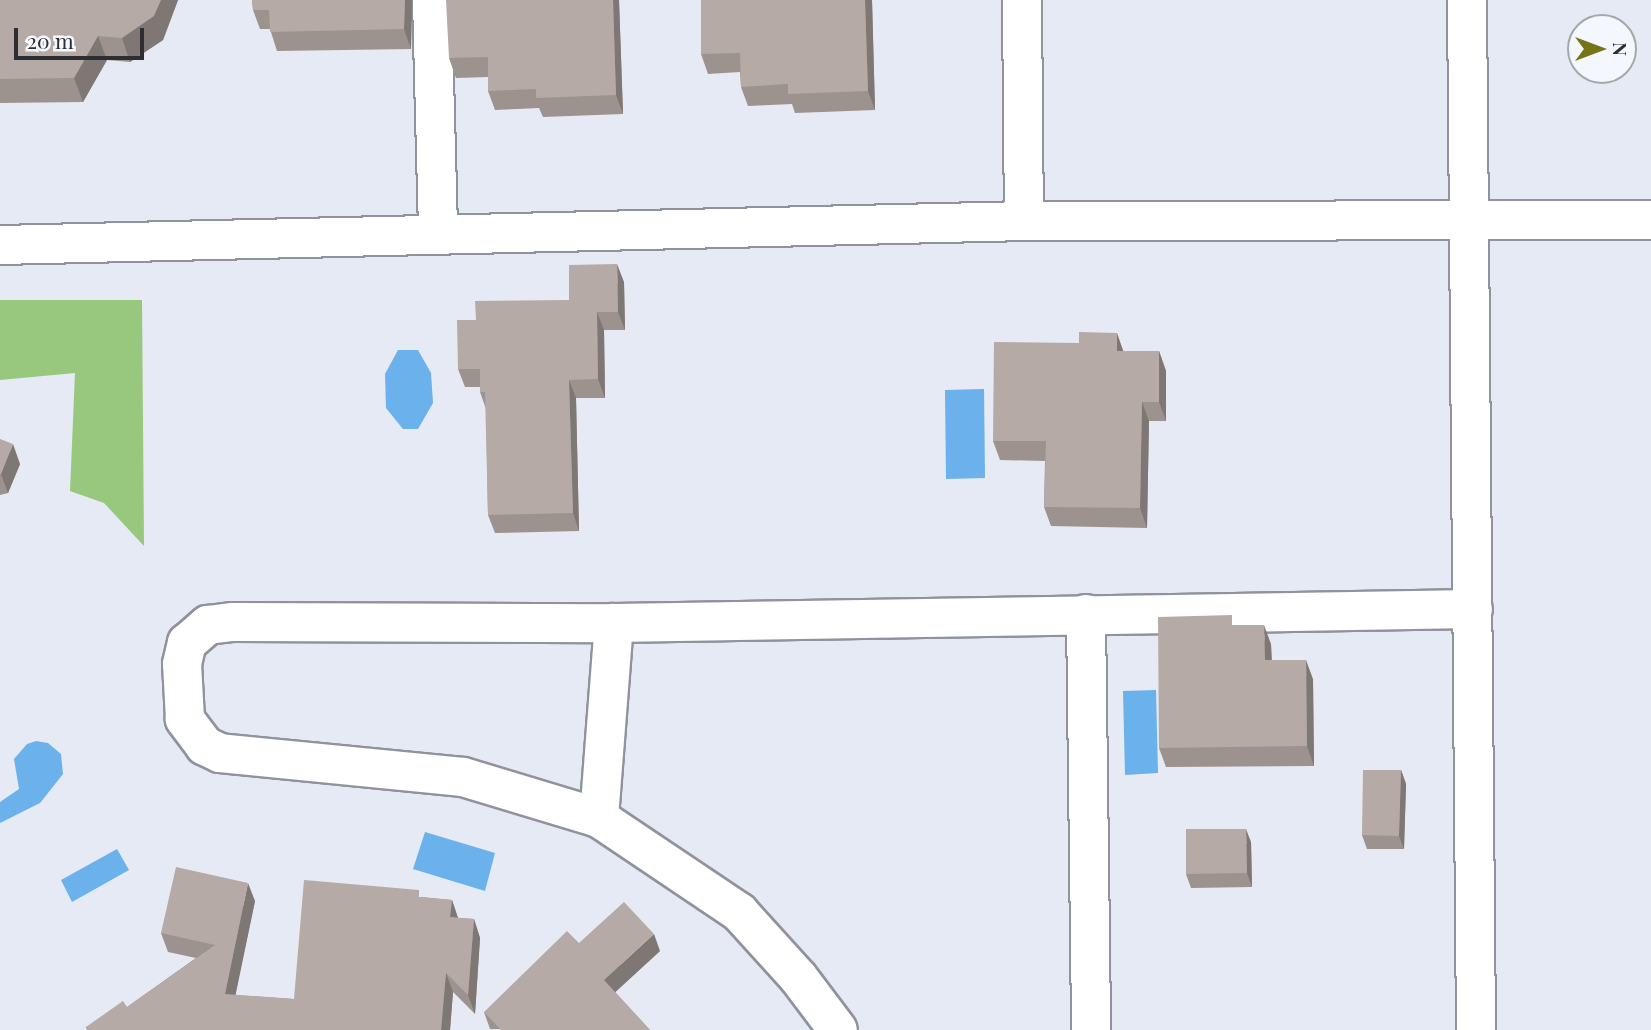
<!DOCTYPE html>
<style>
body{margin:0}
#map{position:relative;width:1651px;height:1030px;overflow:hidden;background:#e5eaf4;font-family:"Playfair Display",serif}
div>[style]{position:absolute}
.forest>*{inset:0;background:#98c77e}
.water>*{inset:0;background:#6bb1eb}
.roads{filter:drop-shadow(2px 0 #8f939c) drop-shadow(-2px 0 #8f939c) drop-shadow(0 2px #8f939c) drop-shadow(0 -2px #8f939c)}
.minor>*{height:38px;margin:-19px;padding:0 19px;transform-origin:19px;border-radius:19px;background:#fff}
.wall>*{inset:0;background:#9c928e}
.shaded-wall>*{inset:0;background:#7f7774}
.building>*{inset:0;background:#b5aaa5}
span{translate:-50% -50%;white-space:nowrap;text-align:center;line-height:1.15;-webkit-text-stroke:7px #f4f7fd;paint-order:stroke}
.north{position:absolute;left:1567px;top:14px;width:70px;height:70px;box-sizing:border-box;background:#f4f7fd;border:2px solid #a4a7ac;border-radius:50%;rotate:90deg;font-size:19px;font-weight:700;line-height:28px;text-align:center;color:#2d2e32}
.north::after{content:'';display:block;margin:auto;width:24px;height:32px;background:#767419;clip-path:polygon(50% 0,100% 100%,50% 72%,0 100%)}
.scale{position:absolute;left:14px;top:28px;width:130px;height:32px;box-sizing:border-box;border:4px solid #2d2e32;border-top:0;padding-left:9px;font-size:21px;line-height:24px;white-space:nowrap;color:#2d2e32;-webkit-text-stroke:5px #f4f7fd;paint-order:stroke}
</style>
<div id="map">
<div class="forest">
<i style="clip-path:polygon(0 300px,142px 300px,144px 546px,104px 503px,70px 491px,75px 373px,0 380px)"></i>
</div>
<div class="water">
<i style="clip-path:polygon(398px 350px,418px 350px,431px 373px,433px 403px,418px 429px,403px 429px,386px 408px,385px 374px)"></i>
<i style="clip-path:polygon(984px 389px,985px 478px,946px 479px,945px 390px)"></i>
<i style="clip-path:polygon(1156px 690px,1158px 773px,1125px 775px,1123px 691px)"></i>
<i style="clip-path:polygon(36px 741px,48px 743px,61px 754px,63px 774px,40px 803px,0 823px,0 802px,19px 789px,14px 759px,27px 744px)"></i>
<i style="clip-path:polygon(425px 832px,495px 853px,485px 891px,413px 869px)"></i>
<i style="clip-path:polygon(117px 849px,129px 870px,72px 902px,61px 880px)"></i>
</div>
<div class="roads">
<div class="minor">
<i style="left:432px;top:0;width:235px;rotate:88.5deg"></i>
<i style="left:1022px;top:0;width:221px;rotate:89.5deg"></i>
<i style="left:1467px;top:0;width:1030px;rotate:89.5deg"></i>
<i style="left:0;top:245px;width:1024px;rotate:-1.34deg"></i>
<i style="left:1024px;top:221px;width:627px;rotate:-0.09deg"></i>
<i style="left:1086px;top:614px;width:416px;rotate:89.3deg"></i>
<i style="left:614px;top:623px;width:196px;rotate:94.4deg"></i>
<i style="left:599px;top:818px;width:169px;rotate:33.9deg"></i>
<i style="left:739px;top:912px;width:88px;rotate:47.8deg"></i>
<i style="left:798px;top:977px;width:66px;rotate:53deg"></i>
<i style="left:599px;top:818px;width:142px;rotate:-163.2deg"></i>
<i style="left:463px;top:777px;width:244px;rotate:-174.4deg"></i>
<i style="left:220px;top:753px;width:17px;rotate:-155deg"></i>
<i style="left:205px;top:746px;width:34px;rotate:-127deg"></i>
<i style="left:185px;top:719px;width:55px;rotate:-93.1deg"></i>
<i style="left:182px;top:664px;width:22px;rotate:-77deg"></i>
<i style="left:187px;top:643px;width:28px;rotate:-41deg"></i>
<i style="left:208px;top:625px;width:25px;rotate:-7deg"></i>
<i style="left:233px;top:622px;width:381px;rotate:0.2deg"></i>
<i style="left:614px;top:623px;width:859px;rotate:-0.93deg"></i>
</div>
</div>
<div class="wall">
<i style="clip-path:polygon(0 0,178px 0,163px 40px,130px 62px,107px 60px,83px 102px,0 103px)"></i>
<i style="clip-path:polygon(252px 0,412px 0,411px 49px,277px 51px,270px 29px,260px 29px,253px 10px)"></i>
<i style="clip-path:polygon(619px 0,623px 114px,543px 117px,539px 108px,495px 110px,488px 91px,488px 77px,456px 78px,449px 58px)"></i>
<i style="clip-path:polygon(701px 0,872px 0,875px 110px,795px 113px,792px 104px,748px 106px,741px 87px,740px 72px,708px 74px,701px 54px)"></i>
<i style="clip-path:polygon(624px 282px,625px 330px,604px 330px,605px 398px,576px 398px,579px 531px,495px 533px,488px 515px,486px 409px,480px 392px,480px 387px,465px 387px,458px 369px,476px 320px,569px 300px)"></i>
<i style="clip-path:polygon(1124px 351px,1159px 351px,1166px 371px,1166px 421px,1149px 421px,1147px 528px,1051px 526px,1044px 507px,1045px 461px,1000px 460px,993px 441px)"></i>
<i style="clip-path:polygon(0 439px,20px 464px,8px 493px,0 495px)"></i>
<i style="clip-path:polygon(1235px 625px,1271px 644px,1272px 660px,1313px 679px,1314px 766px,1166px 767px,1159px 748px)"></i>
<i style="clip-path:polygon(1401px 770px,1406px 784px,1404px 849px,1367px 849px,1362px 835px)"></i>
<i style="clip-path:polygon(1251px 842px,1252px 887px,1191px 888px,1186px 874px)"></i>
<i style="clip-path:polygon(421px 897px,452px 900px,458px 918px,474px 919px,480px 938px,475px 1014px,453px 992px,450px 1030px,87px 1030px,86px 1027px,127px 1007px,196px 958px,168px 952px,161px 933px,255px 901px,235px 995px,294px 999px)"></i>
<i style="clip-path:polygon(660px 951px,615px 992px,650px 1030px,490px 1029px,484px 1012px)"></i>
</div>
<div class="shaded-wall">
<i style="clip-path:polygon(161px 0,178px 0,163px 40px,130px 62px,122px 38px)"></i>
<i style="clip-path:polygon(405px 0,412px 0,411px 49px,404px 29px)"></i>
<i style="clip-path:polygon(613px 0,619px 0,623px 114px,616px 95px)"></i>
<i style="clip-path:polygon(865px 0,872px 0,875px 110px,868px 91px)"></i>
<i style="clip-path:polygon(98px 36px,107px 60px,83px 102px,74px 78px)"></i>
<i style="clip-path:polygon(617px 264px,624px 282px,625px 330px,618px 312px)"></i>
<i style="clip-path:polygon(597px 312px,604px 330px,605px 398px,598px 379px)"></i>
<i style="clip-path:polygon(1117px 333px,1124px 353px,1117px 351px)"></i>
<i style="clip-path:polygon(1159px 351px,1166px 371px,1166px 421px,1159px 402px)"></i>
<i style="clip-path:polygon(569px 380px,576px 398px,579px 531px,573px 513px)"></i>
<i style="clip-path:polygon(1142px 402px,1149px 421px,1147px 528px,1140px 508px)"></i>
<i style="clip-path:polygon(13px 444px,20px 464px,8px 493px,1px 474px)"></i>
<i style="clip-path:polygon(1264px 625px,1271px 644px,1272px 679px,1265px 660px)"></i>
<i style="clip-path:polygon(1306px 660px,1313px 679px,1314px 766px,1307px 746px)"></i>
<i style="clip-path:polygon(1401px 770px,1406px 784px,1404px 849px,1399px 836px)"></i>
<i style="clip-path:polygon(1246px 829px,1251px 842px,1252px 887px,1247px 873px)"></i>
<i style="clip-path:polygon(248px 883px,255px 901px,232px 1012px,225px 994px)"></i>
<i style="clip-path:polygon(452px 900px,458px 918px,450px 917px)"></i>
<i style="clip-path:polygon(474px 919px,480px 938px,475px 1014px,468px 995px)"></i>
<i style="clip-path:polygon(654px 934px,660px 951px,610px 997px,604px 980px)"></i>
<i style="clip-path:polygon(446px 973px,453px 992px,450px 1030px,441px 1030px)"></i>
</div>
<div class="building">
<i style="clip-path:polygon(0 0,161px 0,154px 16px,122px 38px,98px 36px,74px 78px,0 79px)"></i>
<i style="clip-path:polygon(252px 0,405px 0,404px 29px,270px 32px,269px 10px,253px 10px)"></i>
<i style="clip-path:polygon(446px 0,613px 0,616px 95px,536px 98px,536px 89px,488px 91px,488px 57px,449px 58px)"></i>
<i style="clip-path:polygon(701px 0,865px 0,868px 91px,788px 94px,788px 84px,741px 87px,740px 53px,701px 54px)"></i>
<i style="clip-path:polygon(617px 264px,618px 312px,597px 312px,598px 379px,569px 380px,573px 513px,488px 515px,485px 392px,480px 392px,480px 369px,458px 369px,457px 320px,476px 320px,475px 301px,569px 300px,569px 265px)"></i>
<i style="clip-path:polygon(1079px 332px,1117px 333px,1117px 351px,1159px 351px,1159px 402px,1142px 402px,1140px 508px,1044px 507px,1046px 441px,993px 441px,994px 342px,1079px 343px)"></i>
<i style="clip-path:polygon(0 439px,13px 444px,1px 474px,0 474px)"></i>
<i style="clip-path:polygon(1232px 615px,1232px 625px,1264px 625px,1265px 660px,1306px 660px,1307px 746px,1159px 748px,1158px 617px)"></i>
<i style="clip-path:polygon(1363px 770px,1401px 770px,1399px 836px,1362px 835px)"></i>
<i style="clip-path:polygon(1186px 829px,1246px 829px,1247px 873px,1186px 874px)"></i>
<i style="clip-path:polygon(176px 867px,248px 883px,225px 994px,294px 999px,304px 880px,419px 890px,419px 897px,452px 900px,450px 917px,474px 919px,468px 995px,446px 973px,441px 1030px,88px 1030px,86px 1027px,123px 1001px,127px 1007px,215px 945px,161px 933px)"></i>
<i style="clip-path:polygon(624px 902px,654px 934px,604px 980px,650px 1030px,501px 1030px,484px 1012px,567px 931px,579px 943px)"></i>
</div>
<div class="north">N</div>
<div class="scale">20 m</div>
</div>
